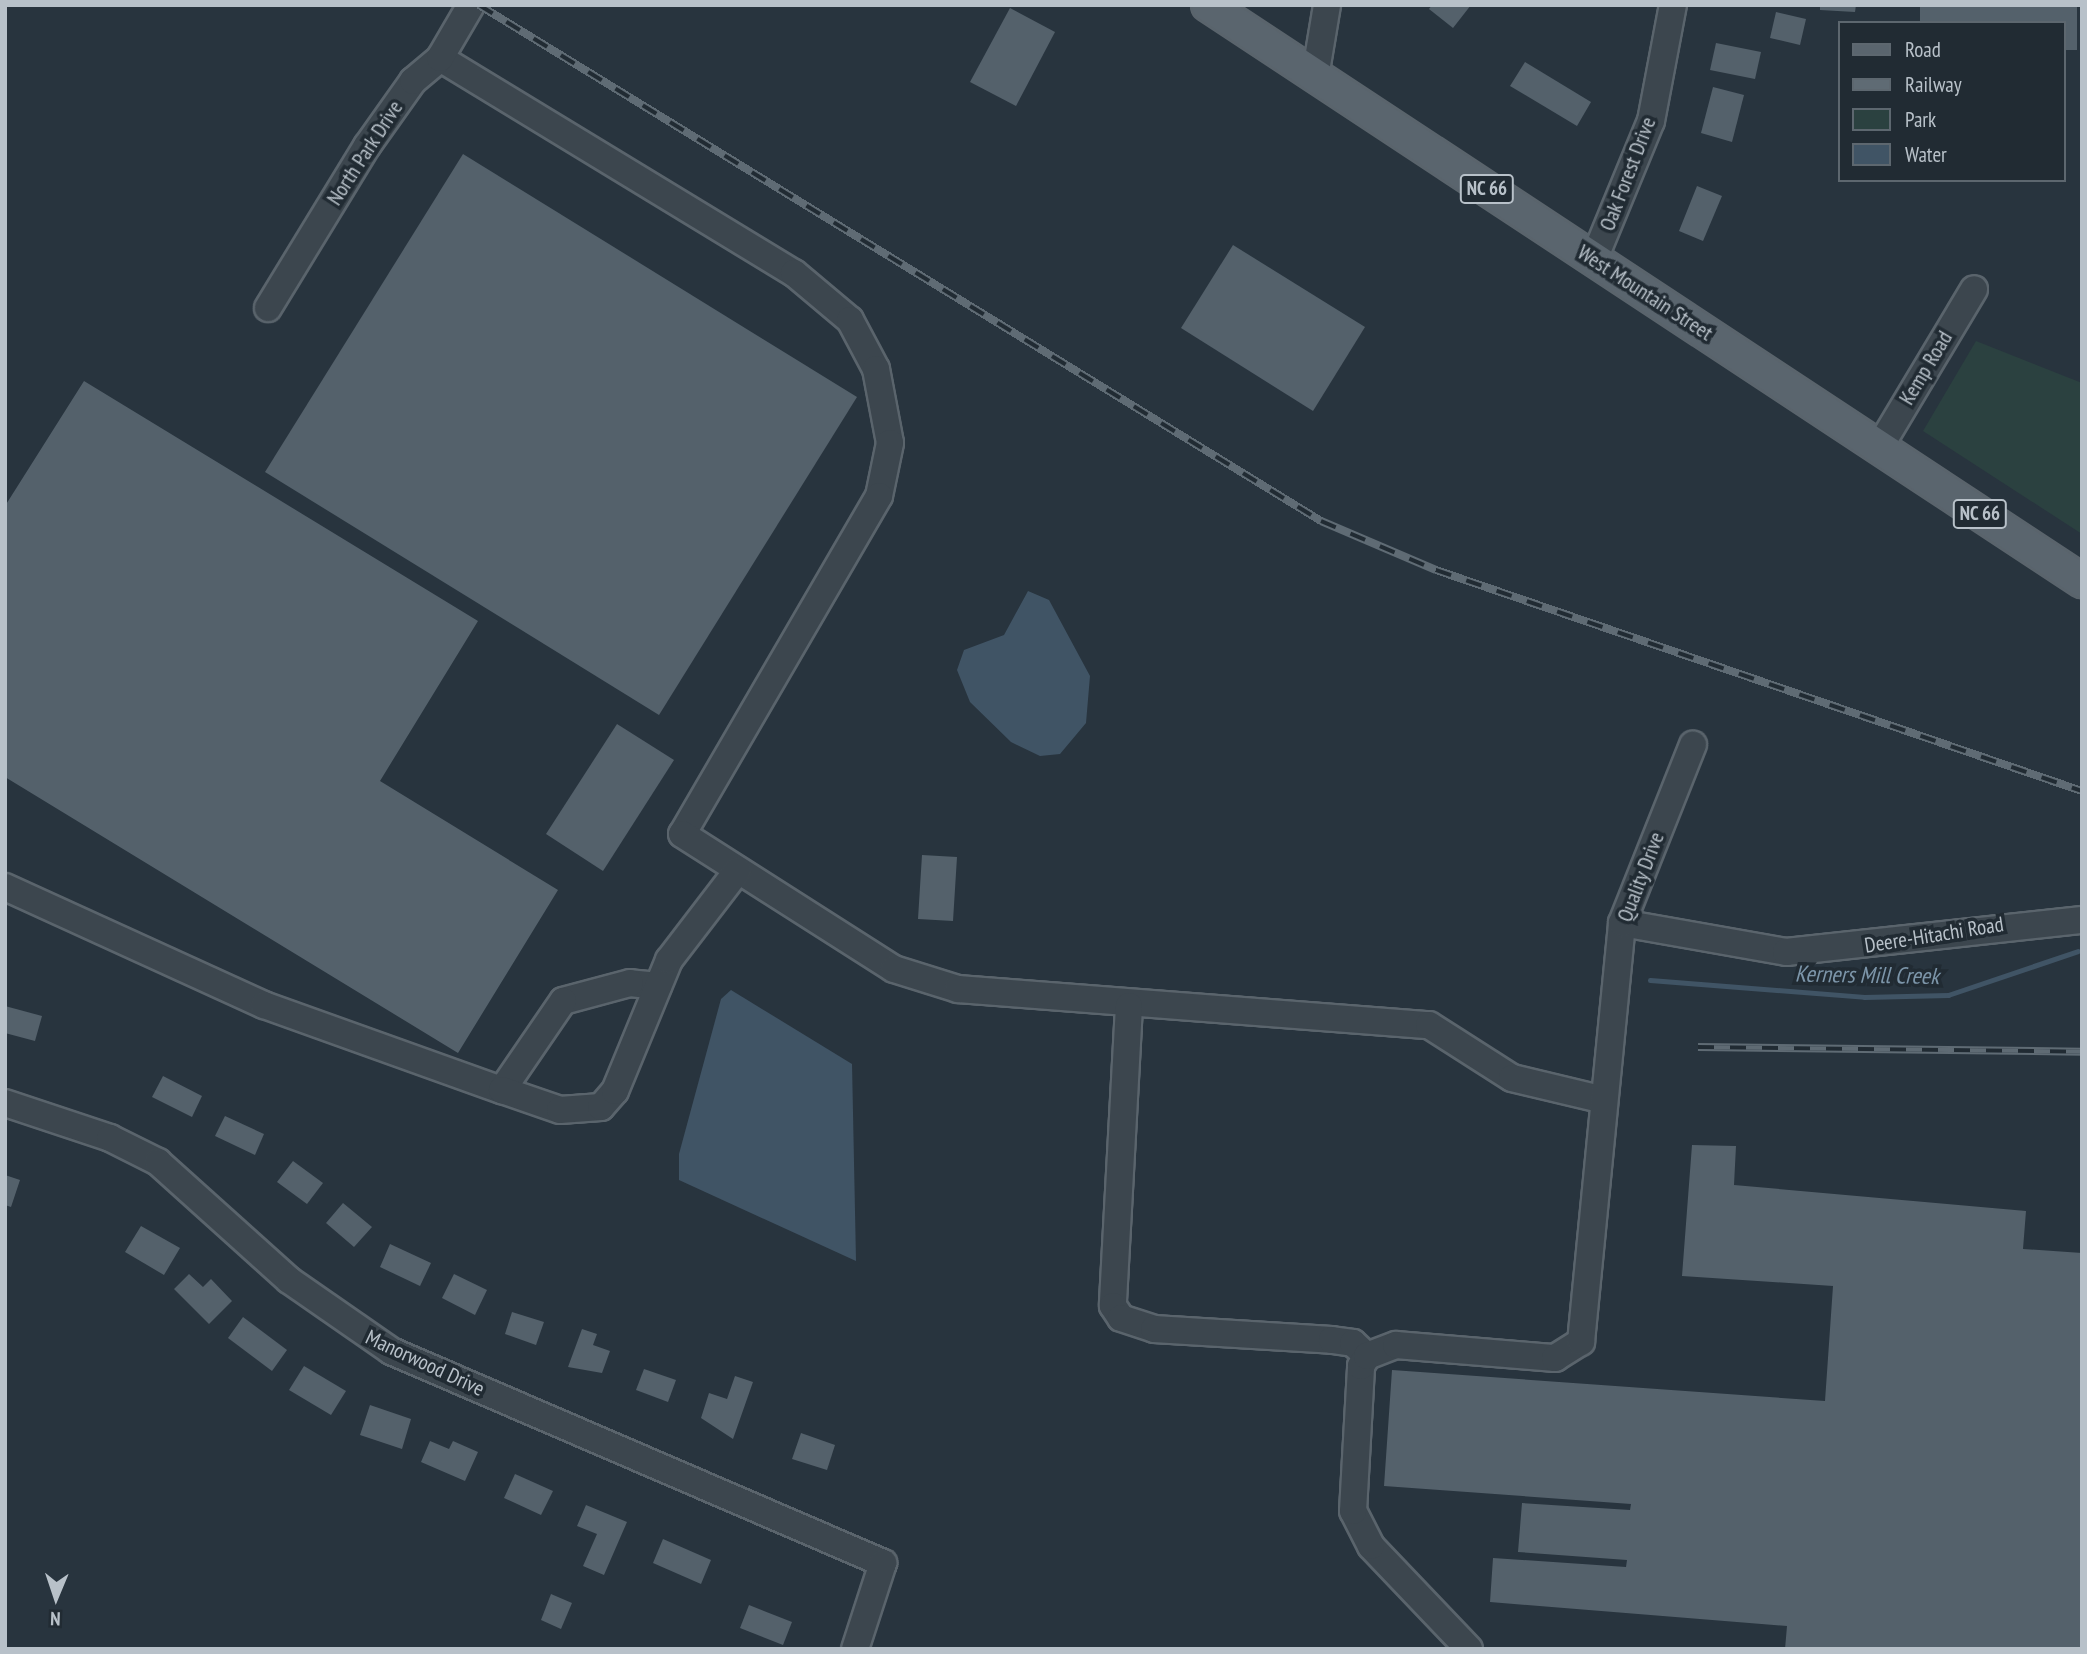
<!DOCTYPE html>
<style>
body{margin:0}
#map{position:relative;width:2087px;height:1654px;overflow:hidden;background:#28343e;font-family:"PT Sans Narrow",sans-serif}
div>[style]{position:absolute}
.green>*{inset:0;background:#2b4140}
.water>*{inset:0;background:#405465}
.stream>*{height:5px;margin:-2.5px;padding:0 2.5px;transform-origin:2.5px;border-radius:2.5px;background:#405465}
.building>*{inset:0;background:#54616b}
.roads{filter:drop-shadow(2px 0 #5a646c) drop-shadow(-2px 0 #5a646c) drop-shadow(0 2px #5a646c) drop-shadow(0 -2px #5a646c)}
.minor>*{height:26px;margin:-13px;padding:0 13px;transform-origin:13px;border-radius:13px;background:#3c464e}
.major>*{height:32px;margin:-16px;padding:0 16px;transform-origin:16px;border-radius:16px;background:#5a656e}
.rail>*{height:8px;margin-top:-4px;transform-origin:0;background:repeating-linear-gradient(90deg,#212b33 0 16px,#5f6b74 0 32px);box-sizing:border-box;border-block:2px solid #5f6b74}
span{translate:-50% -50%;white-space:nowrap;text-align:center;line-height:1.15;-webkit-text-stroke:7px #212b33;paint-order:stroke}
.shield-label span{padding:2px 5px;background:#212b33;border:2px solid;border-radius:5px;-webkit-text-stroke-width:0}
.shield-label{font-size:19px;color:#b8c1c9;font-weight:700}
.street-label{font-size:21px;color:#b8c1c9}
.water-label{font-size:23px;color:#7c95a9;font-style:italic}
.frame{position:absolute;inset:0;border:7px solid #b8c1c9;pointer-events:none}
.legend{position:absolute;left:1838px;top:21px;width:228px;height:161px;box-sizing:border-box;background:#212b33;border:2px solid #5d676f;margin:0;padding:9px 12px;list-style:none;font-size:21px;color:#b8c1c9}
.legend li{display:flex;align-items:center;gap:14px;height:35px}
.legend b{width:35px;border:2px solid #5d676f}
.north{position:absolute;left:21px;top:1563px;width:70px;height:70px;-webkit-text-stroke:5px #212b33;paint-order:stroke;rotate:182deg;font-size:19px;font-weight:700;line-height:28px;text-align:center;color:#b8c1c9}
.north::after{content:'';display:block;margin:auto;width:24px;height:32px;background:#b8c1c9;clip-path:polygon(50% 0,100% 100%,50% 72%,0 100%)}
</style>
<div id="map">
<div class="green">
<i style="clip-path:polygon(1976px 341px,2082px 383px,2082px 534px,1923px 431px)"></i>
</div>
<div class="water">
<i style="clip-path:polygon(1028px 591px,1049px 600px,1090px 676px,1086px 723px,1060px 754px,1040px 756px,1011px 742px,970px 702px,957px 670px,964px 650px,1004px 635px)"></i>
<i style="clip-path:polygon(731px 990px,852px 1064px,856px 1261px,679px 1180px,679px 1154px,721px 999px)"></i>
</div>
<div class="stream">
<i style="left:1650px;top:980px;width:215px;rotate:4.5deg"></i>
<i style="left:1864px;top:997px;width:84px;rotate:-1.4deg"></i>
<i style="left:1948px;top:995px;width:137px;rotate:-18.7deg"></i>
</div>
<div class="building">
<i style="clip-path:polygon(1432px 5px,1471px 5px,1453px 28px,1429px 9px)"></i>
<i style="clip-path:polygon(1820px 5px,1856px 5px,1855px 12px,1820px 10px)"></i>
<i style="clip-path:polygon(1920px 5px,2077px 5px,2077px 50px,2064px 50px,2064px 23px,1920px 23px)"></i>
<i style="clip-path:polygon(1010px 8px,1055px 32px,1016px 106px,970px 82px)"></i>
<i style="clip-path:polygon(1776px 12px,1806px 19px,1800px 45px,1770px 38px)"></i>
<i style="clip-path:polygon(1716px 43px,1761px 52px,1755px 79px,1710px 70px)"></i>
<i style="clip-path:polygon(1525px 62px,1591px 102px,1577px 126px,1510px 86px)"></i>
<i style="clip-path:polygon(1713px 87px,1744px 95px,1732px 142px,1701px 133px)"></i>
<i style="clip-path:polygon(463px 154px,857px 397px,659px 715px,265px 472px)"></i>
<i style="clip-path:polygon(1697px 186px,1722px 196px,1703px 241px,1679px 231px)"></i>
<i style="clip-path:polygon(1233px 245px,1365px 327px,1313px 411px,1181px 328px)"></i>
<i style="clip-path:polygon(84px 381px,478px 621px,380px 781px,558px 890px,458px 1053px,5px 777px,5px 506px)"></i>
<i style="clip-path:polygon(617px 724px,674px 760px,603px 871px,546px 834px)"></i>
<i style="clip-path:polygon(922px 855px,957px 857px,953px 921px,918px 919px)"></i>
<i style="clip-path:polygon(5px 1006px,42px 1016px,35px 1041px,5px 1033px)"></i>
<i style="clip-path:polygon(163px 1076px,202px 1096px,192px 1117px,152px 1097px)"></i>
<i style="clip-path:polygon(225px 1116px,264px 1134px,255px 1155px,215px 1136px)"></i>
<i style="clip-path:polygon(1692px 1145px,1736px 1146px,1734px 1185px,2026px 1211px,2023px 1249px,2082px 1253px,2082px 1649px,1785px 1649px,1787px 1626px,1490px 1602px,1493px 1558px,1626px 1567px,1627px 1560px,1518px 1552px,1522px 1503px,1630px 1510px,1631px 1504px,1384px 1486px,1392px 1370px,1825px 1401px,1833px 1286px,1682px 1276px)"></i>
<i style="clip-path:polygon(293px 1161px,323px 1183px,307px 1204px,277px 1182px)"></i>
<i style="clip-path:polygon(5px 1175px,20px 1180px,11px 1207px,5px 1205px)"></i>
<i style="clip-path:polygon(343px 1203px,372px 1227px,354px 1247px,326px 1223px)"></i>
<i style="clip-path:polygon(141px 1226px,180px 1248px,164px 1275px,125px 1252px)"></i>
<i style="clip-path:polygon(390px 1244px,431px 1263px,420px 1286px,380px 1267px)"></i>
<i style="clip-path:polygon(189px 1274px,203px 1287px,211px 1279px,232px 1301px,209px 1324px,174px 1289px)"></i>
<i style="clip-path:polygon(454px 1274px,487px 1290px,475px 1315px,442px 1298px)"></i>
<i style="clip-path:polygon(512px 1312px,544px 1322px,536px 1345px,505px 1334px)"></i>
<i style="clip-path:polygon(243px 1317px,287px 1350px,272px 1371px,228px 1338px)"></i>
<i style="clip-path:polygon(582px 1329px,597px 1334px,593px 1345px,610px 1351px,602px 1373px,568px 1367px)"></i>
<i style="clip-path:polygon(304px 1366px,346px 1391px,331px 1415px,289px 1390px)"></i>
<i style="clip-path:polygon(644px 1369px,676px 1380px,668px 1402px,636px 1390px)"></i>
<i style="clip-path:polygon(735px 1376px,753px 1382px,733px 1439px,701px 1418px,709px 1393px,727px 1399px)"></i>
<i style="clip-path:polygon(370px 1405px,411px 1419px,402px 1449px,360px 1435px)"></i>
<i style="clip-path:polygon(801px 1433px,835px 1445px,827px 1470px,792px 1459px)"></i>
<i style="clip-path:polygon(430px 1441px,449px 1449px,453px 1441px,478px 1452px,465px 1481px,421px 1462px)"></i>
<i style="clip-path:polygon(515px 1474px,553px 1491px,541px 1515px,504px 1498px)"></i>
<i style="clip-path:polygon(586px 1505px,627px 1522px,604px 1575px,583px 1566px,597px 1534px,577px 1526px)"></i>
<i style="clip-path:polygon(663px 1539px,711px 1560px,701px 1584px,653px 1563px)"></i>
<i style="clip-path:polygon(551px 1594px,572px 1603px,561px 1629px,541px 1620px)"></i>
<i style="clip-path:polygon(749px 1605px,792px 1622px,783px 1645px,740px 1628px)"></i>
</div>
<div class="roads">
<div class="minor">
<i style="left:440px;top:58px;width:414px;rotate:31.3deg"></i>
<i style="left:794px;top:273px;width:73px;rotate:40deg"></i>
<i style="left:850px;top:320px;width:55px;rotate:62deg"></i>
<i style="left:876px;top:369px;width:75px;rotate:79.3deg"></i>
<i style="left:890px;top:443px;width:54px;rotate:101.7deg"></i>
<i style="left:879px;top:496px;width:391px;rotate:120.2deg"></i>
<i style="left:682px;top:834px;width:251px;rotate:32.5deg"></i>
<i style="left:894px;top:969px;width:67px;rotate:17.4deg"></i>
<i style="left:958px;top:989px;width:472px;rotate:4.4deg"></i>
<i style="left:1429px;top:1025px;width:98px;rotate:32.6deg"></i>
<i style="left:1512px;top:1078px;width:90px;rotate:13.4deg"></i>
<i style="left:1315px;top:77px;width:73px;rotate:-80.5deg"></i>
<i style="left:1594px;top:259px;width:149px;rotate:-67.6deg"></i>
<i style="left:1651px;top:121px;width:118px;rotate:-79.3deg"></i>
<i style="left:268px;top:308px;width:190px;rotate:-58.6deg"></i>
<i style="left:367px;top:146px;width:80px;rotate:-54.7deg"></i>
<i style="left:413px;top:81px;width:35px;rotate:-40deg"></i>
<i style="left:440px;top:58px;width:61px;rotate:-59.7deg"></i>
<i style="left:1879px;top:448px;width:185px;rotate:-59.1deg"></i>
<i style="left:5px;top:887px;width:285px;rotate:24.5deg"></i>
<i style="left:264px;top:1005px;width:253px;rotate:19.7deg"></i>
<i style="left:1622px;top:923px;width:167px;rotate:10deg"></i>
<i style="left:1786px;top:952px;width:298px;rotate:-6.2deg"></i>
<i style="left:658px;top:986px;width:28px;rotate:-174deg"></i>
<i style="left:630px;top:983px;width:69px;rotate:165deg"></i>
<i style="left:563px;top:1001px;width:108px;rotate:124.4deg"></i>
<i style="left:502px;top:1090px;width:61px;rotate:19deg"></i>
<i style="left:560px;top:1110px;width:41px;rotate:-4.2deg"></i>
<i style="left:601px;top:1107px;width:21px;rotate:-49deg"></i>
<i style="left:615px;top:1091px;width:142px;rotate:-67.6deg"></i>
<i style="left:669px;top:960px;width:113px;rotate:-52.5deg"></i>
<i style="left:1129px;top:1006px;width:300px;rotate:93.1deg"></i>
<i style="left:1113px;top:1306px;width:14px;rotate:56deg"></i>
<i style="left:1121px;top:1318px;width:35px;rotate:18deg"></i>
<i style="left:1154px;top:1329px;width:178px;rotate:3.5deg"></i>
<i style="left:1332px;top:1340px;width:21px;rotate:8deg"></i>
<i style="left:1353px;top:1343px;width:19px;rotate:43deg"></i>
<i style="left:5px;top:1103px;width:111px;rotate:18.4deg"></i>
<i style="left:110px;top:1138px;width:54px;rotate:26.6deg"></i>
<i style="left:158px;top:1162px;width:176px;rotate:42deg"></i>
<i style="left:289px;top:1280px;width:124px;rotate:34.8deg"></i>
<i style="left:391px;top:1351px;width:536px;rotate:23.31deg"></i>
<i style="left:883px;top:1563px;width:90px;rotate:108deg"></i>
<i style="left:1469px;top:1649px;width:142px;rotate:-133.6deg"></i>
<i style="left:1371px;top:1546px;width:39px;rotate:-117deg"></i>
<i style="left:1353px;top:1511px;width:145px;rotate:-86.8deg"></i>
<i style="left:1361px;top:1366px;width:12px;rotate:-59deg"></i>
<i style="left:1367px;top:1356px;width:31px;rotate:-21deg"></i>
<i style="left:1396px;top:1345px;width:160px;rotate:4.7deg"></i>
<i style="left:1555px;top:1358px;width:31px;rotate:-32deg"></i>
<i style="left:1581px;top:1342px;width:421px;rotate:-84.4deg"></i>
<i style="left:1622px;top:923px;width:192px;rotate:-68.3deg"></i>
</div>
<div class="major">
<i style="left:1208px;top:5px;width:1047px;rotate:33.39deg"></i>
</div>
</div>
<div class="rail">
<i style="left:479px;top:5px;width:988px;rotate:31.5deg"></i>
<i style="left:1321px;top:521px;width:125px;rotate:23.1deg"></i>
<i style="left:1436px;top:570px;width:683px;rotate:18.89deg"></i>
<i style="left:1698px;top:1047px;width:384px;rotate:0.7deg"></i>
</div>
<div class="shield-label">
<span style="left:1487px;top:189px">NC 66</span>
<span style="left:1980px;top:514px">NC 66</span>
</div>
<div class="street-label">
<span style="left:365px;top:153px;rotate:-57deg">North Park Drive</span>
<span style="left:1628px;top:174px;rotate:-69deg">Oak Forest Drive</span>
<span style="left:1645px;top:293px;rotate:33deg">West Mountain Street</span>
<span style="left:1926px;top:368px;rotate:-59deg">Kemp Road</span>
<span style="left:1641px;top:877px;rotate:-69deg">Quality Drive</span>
<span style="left:1934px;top:935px;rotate:-9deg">Deere-Hitachi Road</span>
<span style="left:425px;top:1363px;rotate:25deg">Manorwood Drive</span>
</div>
<div class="water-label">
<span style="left:1867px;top:975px;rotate:1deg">Kerners Mill Creek</span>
</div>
<div class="frame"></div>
<ul class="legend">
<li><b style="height:9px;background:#5a656e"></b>Road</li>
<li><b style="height:9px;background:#5f6b74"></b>Railway</li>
<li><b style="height:19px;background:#2b4140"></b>Park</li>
<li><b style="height:19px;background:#405465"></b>Water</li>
</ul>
<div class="north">N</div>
</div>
